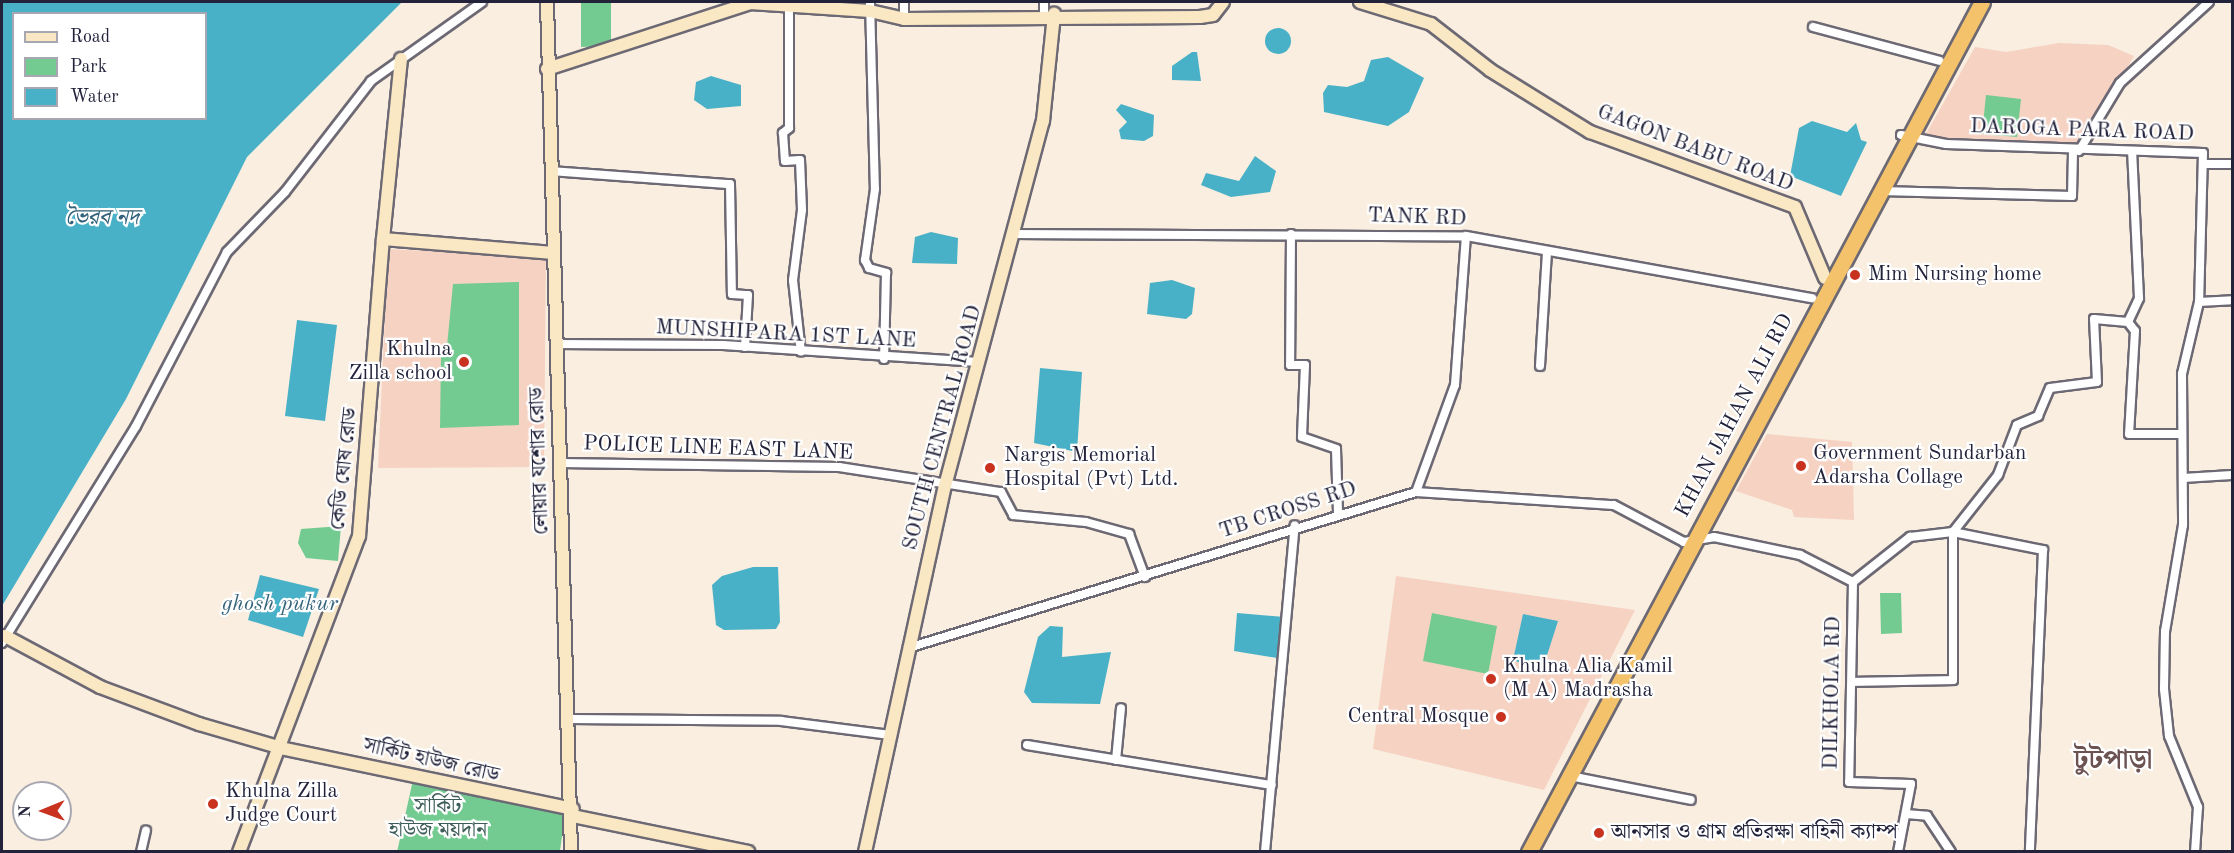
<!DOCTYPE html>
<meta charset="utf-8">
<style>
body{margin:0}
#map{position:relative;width:2234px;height:853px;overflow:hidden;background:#f9eedf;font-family:"Old Standard TT","Noto Serif Bengali",serif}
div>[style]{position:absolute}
.built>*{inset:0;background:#f6d2c3}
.green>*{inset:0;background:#73cb91}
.water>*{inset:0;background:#48b1c7}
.round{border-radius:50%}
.roads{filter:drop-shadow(2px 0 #6d6974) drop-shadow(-2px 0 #6d6974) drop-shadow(0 2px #6d6974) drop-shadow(0 -2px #6d6974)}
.street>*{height:8px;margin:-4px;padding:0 4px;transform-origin:4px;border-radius:4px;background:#fff}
.secondary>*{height:12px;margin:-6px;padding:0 6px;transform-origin:6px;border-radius:6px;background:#fae7c3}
.highway>*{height:15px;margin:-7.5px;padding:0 7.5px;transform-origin:7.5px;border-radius:7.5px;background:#f3c26a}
.dots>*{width:16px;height:16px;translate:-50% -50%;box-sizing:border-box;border:3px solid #fff;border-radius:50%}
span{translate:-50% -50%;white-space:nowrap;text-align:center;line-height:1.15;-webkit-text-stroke:4.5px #fff;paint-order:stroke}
.street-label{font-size:21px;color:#22223b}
.poi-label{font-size:21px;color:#22223b}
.left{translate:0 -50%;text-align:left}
.right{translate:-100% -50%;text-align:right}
.park-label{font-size:21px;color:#3e5d59}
.water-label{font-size:22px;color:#33627a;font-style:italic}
.district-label{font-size:27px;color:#6c5352;font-weight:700}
.frame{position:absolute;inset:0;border:3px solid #22223b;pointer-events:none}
.legend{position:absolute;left:12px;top:12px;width:195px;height:108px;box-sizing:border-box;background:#fff;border:2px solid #a7a7b1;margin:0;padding:8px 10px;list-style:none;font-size:18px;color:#22223b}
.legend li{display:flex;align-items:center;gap:12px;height:30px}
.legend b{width:30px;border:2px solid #a7a7b1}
.north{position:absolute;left:12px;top:781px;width:60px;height:60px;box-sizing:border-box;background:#fff;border:2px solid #a7a7b1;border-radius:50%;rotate:269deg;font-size:16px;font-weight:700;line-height:24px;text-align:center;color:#22223b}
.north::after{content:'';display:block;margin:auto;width:21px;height:27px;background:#c8321e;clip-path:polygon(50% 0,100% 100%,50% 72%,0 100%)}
</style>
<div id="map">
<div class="built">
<i style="clip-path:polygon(2059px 43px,2108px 45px,2134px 56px,2079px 151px,1923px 139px,1975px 47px,2006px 52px)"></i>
<i style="clip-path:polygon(388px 249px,546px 257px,544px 467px,378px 468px)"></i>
<i style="clip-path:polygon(1767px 434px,1852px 442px,1854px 520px,1794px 517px,1792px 510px,1736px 491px)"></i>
<i style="clip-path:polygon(1396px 576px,1635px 610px,1544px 790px,1373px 749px)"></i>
</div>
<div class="green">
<i style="clip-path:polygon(581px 2px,611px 3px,611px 46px,581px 47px)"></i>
<i style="clip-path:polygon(1986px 95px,2021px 99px,2017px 137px,1982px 134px)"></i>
<i style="clip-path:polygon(519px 282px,519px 425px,440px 428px,441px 353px,447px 346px,453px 284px)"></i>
<i style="clip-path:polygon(341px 526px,338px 561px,306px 558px,298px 543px,301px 529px)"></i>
<i style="clip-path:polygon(1880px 593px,1901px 593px,1902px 633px,1881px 634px)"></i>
<i style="clip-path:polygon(1432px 613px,1497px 626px,1488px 674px,1423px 661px)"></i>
<i style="clip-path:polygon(413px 780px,565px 815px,560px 851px,397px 852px)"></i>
</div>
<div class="water">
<i style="clip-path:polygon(evenodd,2px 2px,402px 2px,247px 157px,126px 399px,2px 606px,2px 2px,14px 14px,206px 14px,206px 118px,14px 118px,14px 14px)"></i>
<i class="round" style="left:1265px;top:28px;width:26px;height:26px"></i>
<i style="clip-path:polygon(1192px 52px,1197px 52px,1201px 81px,1172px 80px,1172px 66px)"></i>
<i style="clip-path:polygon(1388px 57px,1424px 78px,1409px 112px,1388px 126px,1324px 112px,1323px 93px,1328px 85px,1347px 87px,1364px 81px,1371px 60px)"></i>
<i style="clip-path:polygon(711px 76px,741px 85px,741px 106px,707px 109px,694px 100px,696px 82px)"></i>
<i style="clip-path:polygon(1121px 104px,1154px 115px,1153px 136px,1144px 141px,1121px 139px,1119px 130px,1127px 122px,1116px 110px)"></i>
<i style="clip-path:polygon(1812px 121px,1847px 132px,1856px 123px,1861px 140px,1867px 142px,1841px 196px,1790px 176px,1799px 128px)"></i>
<i style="clip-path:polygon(1255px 156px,1276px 171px,1270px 192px,1231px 197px,1201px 185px,1206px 173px,1239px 181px)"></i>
<i style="clip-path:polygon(931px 232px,958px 238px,957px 264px,912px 263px,915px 237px)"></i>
<i style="clip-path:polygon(1172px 280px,1195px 288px,1192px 314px,1186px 319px,1147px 314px,1150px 283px)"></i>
<i style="clip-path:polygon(297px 320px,337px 325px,325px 421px,285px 416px)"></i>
<i style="clip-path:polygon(1040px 368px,1082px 372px,1077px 452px,1034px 443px)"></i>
<i style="clip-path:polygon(753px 567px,778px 567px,780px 622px,776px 629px,724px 630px,716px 625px,712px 585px,722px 576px)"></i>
<i style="clip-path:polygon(260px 575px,319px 589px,303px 637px,248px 620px)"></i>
<i style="clip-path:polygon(1237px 613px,1284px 617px,1277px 658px,1234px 651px)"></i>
<i style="clip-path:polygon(1523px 614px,1558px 621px,1542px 671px,1513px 660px)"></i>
<i style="clip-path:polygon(1050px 626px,1063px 627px,1062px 657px,1111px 652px,1100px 704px,1032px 703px,1024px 692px,1038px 637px)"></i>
</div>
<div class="roads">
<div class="street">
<i style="left:870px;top:2px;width:187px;rotate:88.5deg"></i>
<i style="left:875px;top:189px;width:72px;rotate:98deg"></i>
<i style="left:865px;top:260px;width:9px;rotate:63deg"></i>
<i style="left:869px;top:268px;width:18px;rotate:16deg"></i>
<i style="left:886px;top:273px;width:86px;rotate:91.3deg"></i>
<i style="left:904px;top:2px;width:17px;rotate:90deg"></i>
<i style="left:789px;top:3px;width:125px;rotate:90deg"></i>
<i style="left:789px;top:128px;width:8px;rotate:140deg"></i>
<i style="left:783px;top:133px;width:28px;rotate:86deg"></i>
<i style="left:785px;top:161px;width:15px;rotate:-4deg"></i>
<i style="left:800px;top:160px;width:50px;rotate:87.7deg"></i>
<i style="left:802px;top:210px;width:71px;rotate:97.3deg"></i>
<i style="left:793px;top:280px;width:72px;rotate:83.7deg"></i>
<i style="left:1044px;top:15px;width:13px;rotate:-90deg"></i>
<i style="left:1813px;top:27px;width:131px;rotate:15deg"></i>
<i style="left:1901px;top:135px;width:46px;rotate:11.3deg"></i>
<i style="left:1946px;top:144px;width:257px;rotate:2deg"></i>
<i style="left:2203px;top:153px;width:149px;rotate:91.5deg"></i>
<i style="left:2199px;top:302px;width:74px;rotate:103.3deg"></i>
<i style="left:2182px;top:374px;width:151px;rotate:89.6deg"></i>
<i style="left:2183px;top:525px;width:108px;rotate:99.6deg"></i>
<i style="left:2165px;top:631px;width:58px;rotate:91deg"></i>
<i style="left:2164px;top:689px;width:47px;rotate:83.9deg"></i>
<i style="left:2169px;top:736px;width:77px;rotate:67.8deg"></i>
<i style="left:2198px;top:807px;width:45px;rotate:93.8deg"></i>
<i style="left:2079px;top:151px;width:79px;rotate:-58.9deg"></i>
<i style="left:2120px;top:83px;width:120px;rotate:-42.3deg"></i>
<i style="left:2203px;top:164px;width:29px"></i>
<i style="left:551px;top:171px;width:179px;rotate:4.2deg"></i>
<i style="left:730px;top:184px;width:110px;rotate:89deg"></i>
<i style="left:732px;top:294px;width:16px;rotate:4deg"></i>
<i style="left:748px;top:295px;width:52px;rotate:93.3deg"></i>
<i style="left:1881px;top:191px;width:191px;rotate:1.5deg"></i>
<i style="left:2072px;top:196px;width:45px;rotate:-88.7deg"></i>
<i style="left:1016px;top:234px;width:450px;rotate:0.3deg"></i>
<i style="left:1466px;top:236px;width:352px;rotate:10.2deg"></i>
<i style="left:1291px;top:234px;width:131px;rotate:90.4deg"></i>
<i style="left:1290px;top:365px;width:15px"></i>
<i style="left:1305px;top:365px;width:72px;rotate:92.4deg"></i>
<i style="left:1302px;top:437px;width:36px;rotate:19deg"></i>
<i style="left:1336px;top:449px;width:63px;rotate:88.2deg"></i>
<i style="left:2199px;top:302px;width:33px;rotate:-3deg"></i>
<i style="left:2128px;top:322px;width:26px;rotate:-65deg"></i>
<i style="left:2139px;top:298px;width:146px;rotate:-92.7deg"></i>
<i style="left:555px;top:344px;width:168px;rotate:0.3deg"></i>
<i style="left:723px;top:345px;width:256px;rotate:3.8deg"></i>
<i style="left:1540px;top:366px;width:114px;rotate:-86.5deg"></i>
<i style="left:560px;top:463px;width:279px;rotate:0.8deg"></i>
<i style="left:839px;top:467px;width:164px;rotate:8.8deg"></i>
<i style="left:1001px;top:492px;width:26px;rotate:62deg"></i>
<i style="left:1013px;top:515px;width:73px;rotate:5.5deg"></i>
<i style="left:1086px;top:522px;width:45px;rotate:15.6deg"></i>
<i style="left:1129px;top:534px;width:46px;rotate:69.6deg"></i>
<i style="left:2183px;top:478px;width:49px;rotate:-3.5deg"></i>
<i style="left:1416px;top:492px;width:114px;rotate:-70deg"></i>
<i style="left:1455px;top:385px;width:149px;rotate:-85.8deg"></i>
<i style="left:1853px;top:582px;width:73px;rotate:-38.3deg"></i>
<i style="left:1910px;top:537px;width:43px;rotate:-6.6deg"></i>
<i style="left:1953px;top:532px;width:73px;rotate:-51.7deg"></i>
<i style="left:1998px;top:475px;width:53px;rotate:-69.2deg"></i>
<i style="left:2017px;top:425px;width:23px;rotate:-23deg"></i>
<i style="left:2038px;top:416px;width:30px;rotate:-67deg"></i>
<i style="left:2050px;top:388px;width:47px;rotate:-7.3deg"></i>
<i style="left:2097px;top:382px;width:63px;rotate:-92.7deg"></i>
<i style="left:2094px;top:319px;width:34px;rotate:5deg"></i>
<i style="left:2128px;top:322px;width:11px;rotate:52deg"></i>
<i style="left:2135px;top:331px;width:103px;rotate:93.3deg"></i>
<i style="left:2129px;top:434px;width:52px"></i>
<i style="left:1853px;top:582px;width:200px;rotate:91.1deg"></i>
<i style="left:1849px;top:782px;width:62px;rotate:1.8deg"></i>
<i style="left:1911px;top:784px;width:69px;rotate:100.8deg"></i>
<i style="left:2px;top:643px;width:255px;rotate:-58.3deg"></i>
<i style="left:136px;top:426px;width:196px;rotate:-62.4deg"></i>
<i style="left:227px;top:252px;width:83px;rotate:-46deg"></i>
<i style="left:285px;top:192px;width:140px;rotate:-52.2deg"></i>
<i style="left:371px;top:81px;width:136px;rotate:-35.4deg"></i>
<i style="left:908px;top:648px;width:531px;rotate:-17.07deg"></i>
<i style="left:1416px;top:492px;width:198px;rotate:3.8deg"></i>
<i style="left:1614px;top:505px;width:79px;rotate:27.9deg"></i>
<i style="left:1684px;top:542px;width:30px;rotate:-9deg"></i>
<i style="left:1714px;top:537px;width:88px;rotate:11.8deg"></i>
<i style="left:1800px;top:555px;width:59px;rotate:27deg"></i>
<i style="left:1852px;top:682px;width:101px;rotate:-1.1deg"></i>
<i style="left:1953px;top:680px;width:148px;rotate:-90deg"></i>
<i style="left:1953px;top:532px;width:92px;rotate:11.3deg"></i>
<i style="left:2043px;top:550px;width:302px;rotate:92.5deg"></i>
<i style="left:570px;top:719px;width:211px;rotate:0.5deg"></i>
<i style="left:781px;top:721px;width:110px;rotate:7.3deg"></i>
<i style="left:1027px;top:745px;width:248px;rotate:9.3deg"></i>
<i style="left:1116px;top:760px;width:52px;rotate:-84.5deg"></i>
<i style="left:1570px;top:776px;width:123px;rotate:11.2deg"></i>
<i style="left:1906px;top:814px;width:21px;rotate:5deg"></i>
<i style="left:1927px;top:816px;width:43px;rotate:56.3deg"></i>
<i style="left:141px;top:852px;width:22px;rotate:-77deg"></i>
<i style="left:1265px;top:852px;width:328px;rotate:-84.8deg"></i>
</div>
<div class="secondary">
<i style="left:547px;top:2px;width:850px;rotate:88.38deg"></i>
<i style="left:1360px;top:2px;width:74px;rotate:17.2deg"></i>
<i style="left:1431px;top:24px;width:75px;rotate:37.9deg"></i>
<i style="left:1490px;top:70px;width:118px;rotate:31.8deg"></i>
<i style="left:1590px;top:132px;width:218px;rotate:20.1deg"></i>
<i style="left:1795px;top:207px;width:77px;rotate:67.1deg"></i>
<i style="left:547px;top:69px;width:213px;rotate:-18deg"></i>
<i style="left:750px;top:3px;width:120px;rotate:3.8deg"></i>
<i style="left:870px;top:11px;width:35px;rotate:13deg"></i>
<i style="left:904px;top:19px;width:296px;rotate:-0.4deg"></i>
<i style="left:1200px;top:17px;width:13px;rotate:-9deg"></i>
<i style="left:1213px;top:15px;width:16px;rotate:-52deg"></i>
<i style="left:383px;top:239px;width:181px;rotate:-84.3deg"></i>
<i style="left:5px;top:636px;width:108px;rotate:28.2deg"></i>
<i style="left:100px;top:687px;width:106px;rotate:20.5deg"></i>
<i style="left:199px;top:724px;width:85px;rotate:16.3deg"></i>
<i style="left:281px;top:748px;width:298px;rotate:11.8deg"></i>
<i style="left:573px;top:816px;width:179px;rotate:11.6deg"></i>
<i style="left:239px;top:852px;width:338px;rotate:-69.2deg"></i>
<i style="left:359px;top:536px;width:298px;rotate:-85.4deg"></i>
<i style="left:383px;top:239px;width:171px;rotate:4.7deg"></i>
<i style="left:865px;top:852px;width:375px;rotate:-77.7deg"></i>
<i style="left:945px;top:486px;width:378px;rotate:-75deg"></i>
<i style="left:1043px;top:121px;width:108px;rotate:-84.1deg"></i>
</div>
<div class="highway">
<i style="left:1529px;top:852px;width:963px;rotate:-61.95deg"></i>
</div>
</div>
<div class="dots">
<i style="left:1855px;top:275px;background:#c8321e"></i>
<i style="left:464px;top:362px;background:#c8321e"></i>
<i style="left:1801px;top:466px;background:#c8321e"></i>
<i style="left:990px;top:468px;background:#c8321e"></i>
<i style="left:1491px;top:679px;background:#c8321e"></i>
<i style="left:1501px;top:717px;background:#c8321e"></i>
<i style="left:213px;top:804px;background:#c8321e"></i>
<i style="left:1599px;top:833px;background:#c8321e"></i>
</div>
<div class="street-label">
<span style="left:2082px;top:131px;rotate:2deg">DAROGA PARA ROAD</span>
<span style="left:1695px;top:149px;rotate:21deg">GAGON BABU ROAD</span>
<span style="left:1417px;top:218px;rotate:2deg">TANK RD</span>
<span style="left:786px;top:335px;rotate:3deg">MUNSHIPARA 1ST LANE</span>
<span style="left:1735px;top:416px;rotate:-62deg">KHAN JAHAN ALI RD</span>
<span style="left:943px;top:428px;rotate:-75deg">SOUTH CENTRAL ROAD</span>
<span style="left:718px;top:449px;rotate:2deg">POLICE LINE EAST LANE</span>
<span style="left:540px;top:461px;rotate:-92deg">লোয়ার যশোর রোড</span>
<span style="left:345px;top:469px;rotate:-84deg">কেডি ঘোষ রোড</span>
<span style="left:1288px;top:511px;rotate:-18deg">TB CROSS RD</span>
<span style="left:1833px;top:693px;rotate:-89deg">DILKHOLA RD</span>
<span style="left:431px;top:761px;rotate:13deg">সার্কিট হাউজ রোড</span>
</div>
<div class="poi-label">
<span class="left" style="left:1868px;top:275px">Mim Nursing home</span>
<span class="right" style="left:452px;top:362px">Khulna<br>Zilla school</span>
<span class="left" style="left:1813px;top:466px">Government Sundarban<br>Adarsha Collage</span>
<span class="left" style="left:1004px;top:468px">Nargis Memorial<br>Hospital (Pvt) Ltd.</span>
<span class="left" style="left:1503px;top:679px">Khulna Alia Kamil<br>(M A) Madrasha</span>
<span class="right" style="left:1489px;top:717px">Central Mosque</span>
<span class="left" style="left:225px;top:804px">Khulna Zilla<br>Judge Court</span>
<span class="left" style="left:1611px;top:833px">আনসার ও গ্রাম প্রতিরক্ষা বাহিনী ক্যাম্প</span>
</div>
<div class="park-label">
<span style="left:438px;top:819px">সার্কিট<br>হাউজ ময়দান</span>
</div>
<div class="water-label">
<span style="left:102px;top:219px">ভৈরব নদ</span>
<span style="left:280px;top:605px">ghosh pukur</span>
</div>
<div class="district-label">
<span style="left:2113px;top:761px">টুটপাড়া</span>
</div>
<div class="frame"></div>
<ul class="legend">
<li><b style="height:8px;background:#fae7c3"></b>Road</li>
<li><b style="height:16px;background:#73cb91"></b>Park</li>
<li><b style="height:16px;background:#48b1c7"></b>Water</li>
</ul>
<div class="north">N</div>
</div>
